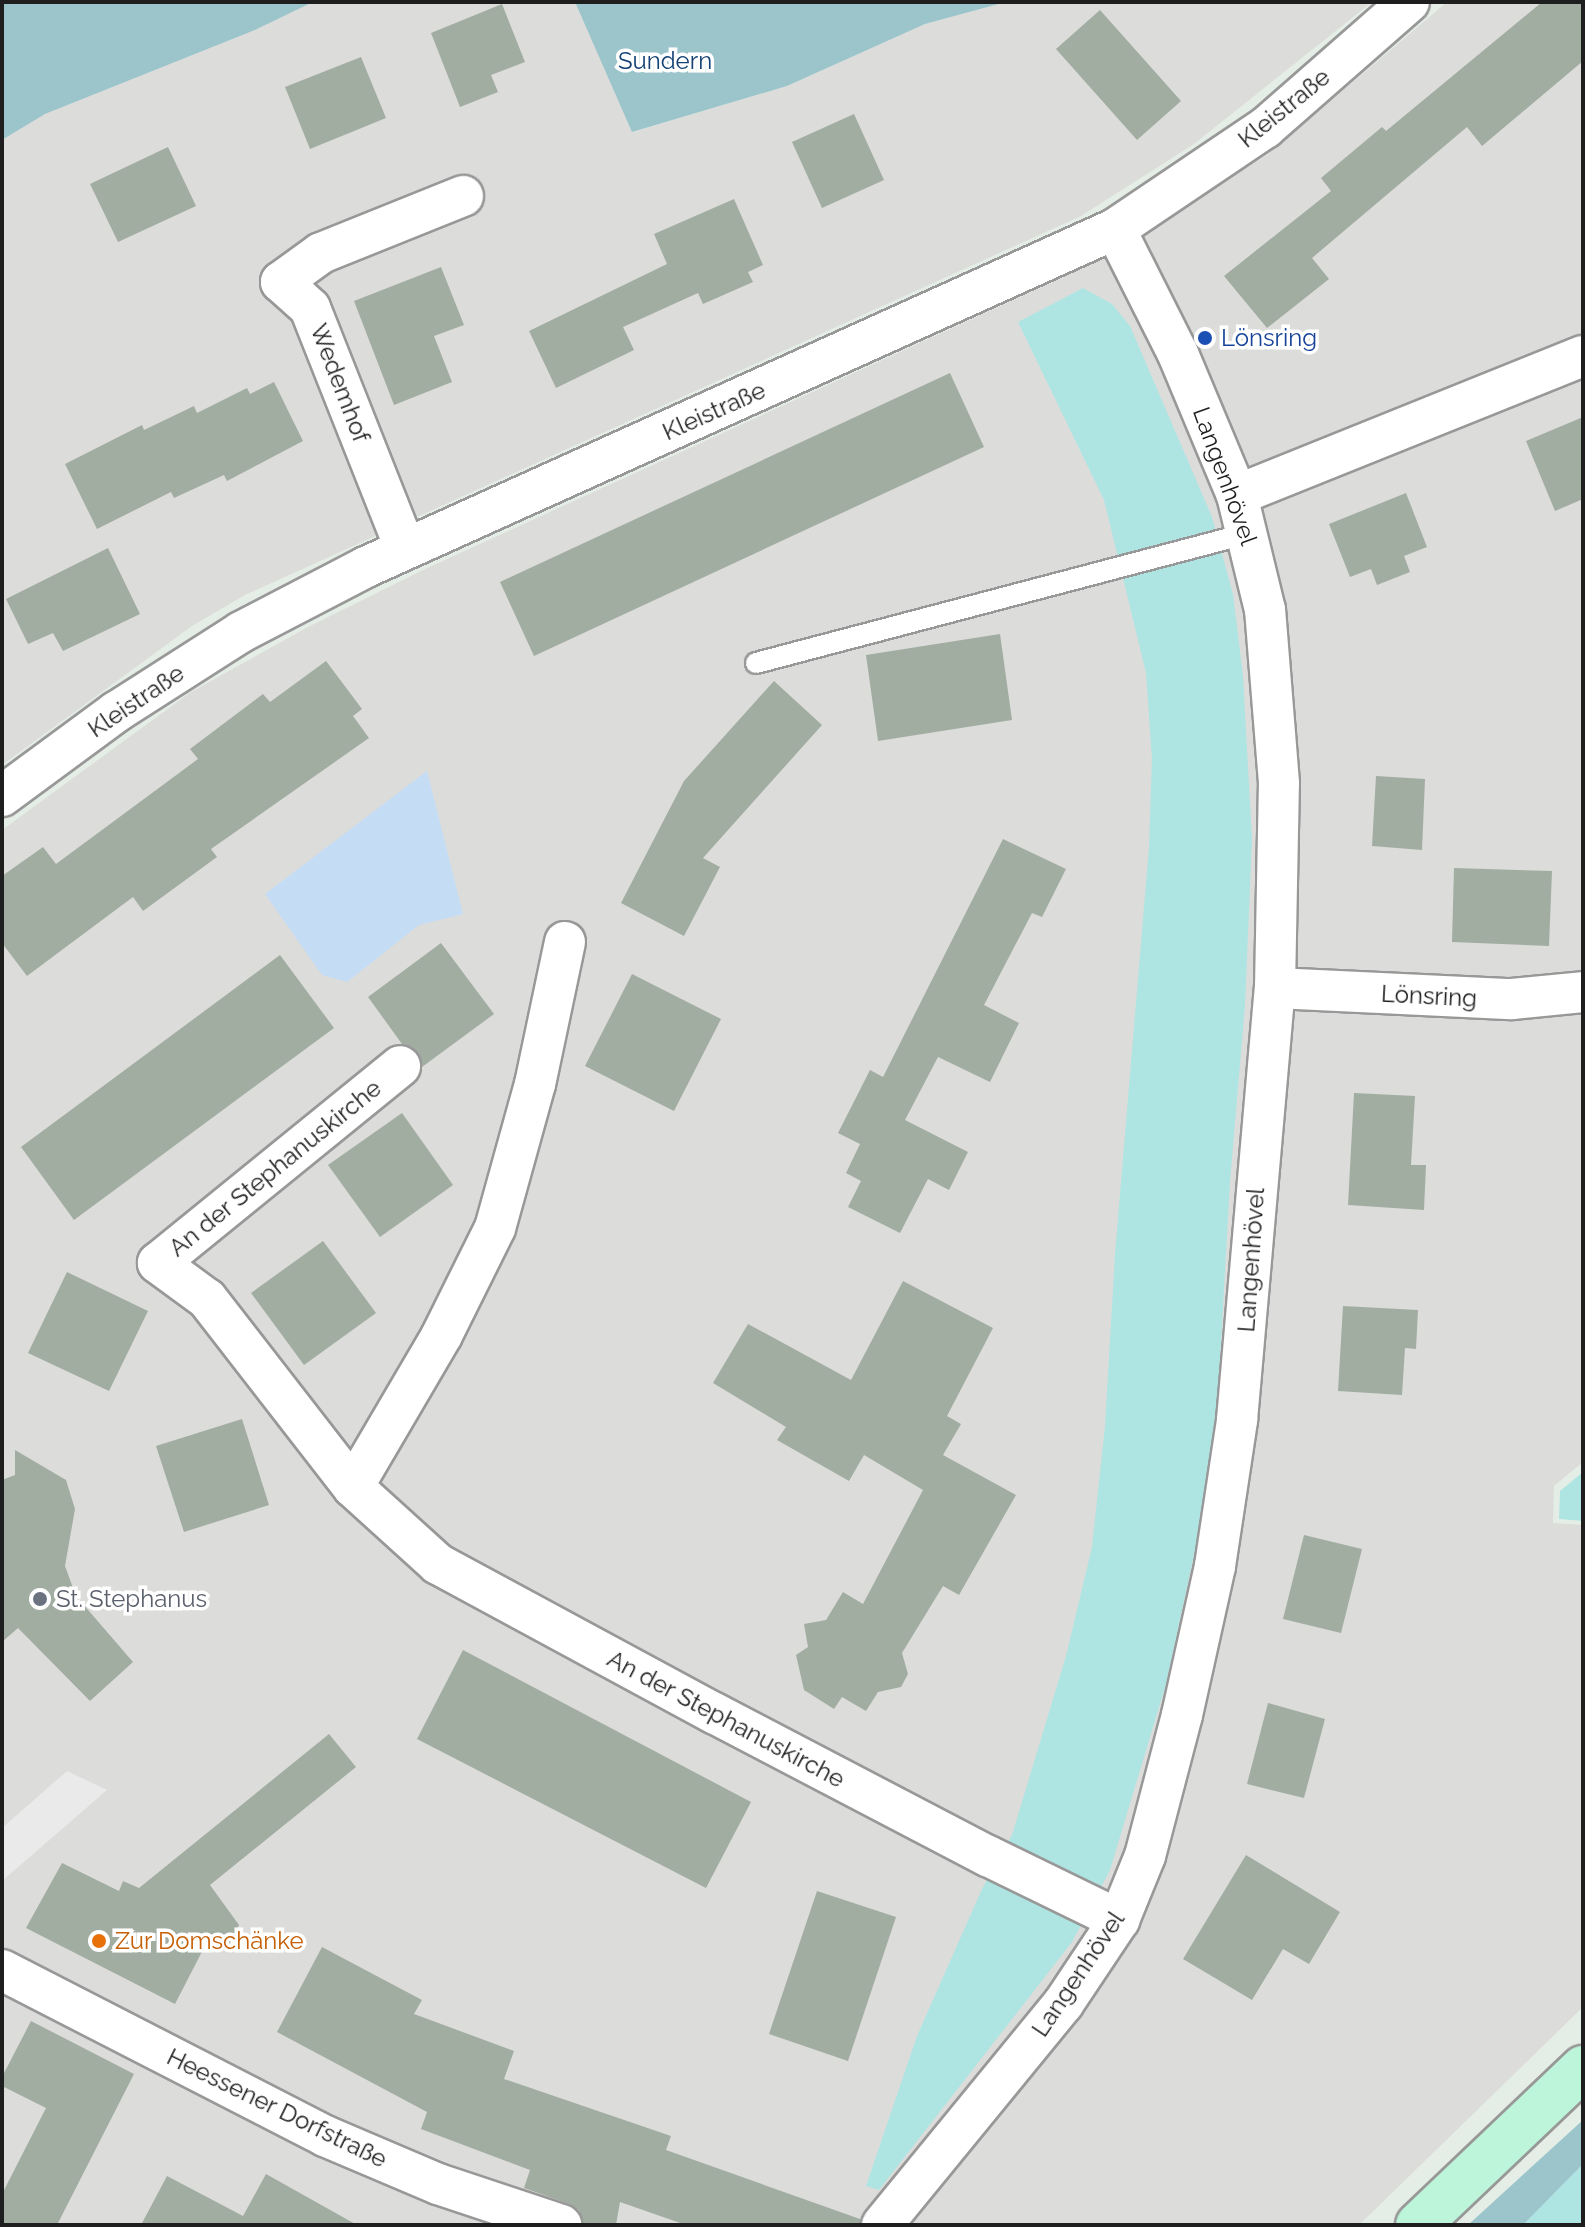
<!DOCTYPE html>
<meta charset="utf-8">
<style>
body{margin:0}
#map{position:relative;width:1585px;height:2227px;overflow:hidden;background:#e5eee6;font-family:Raleway,sans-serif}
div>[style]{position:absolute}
.residential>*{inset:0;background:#dcdcdb}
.grass>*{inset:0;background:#aee5e3}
.forest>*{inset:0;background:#9cc4cb}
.park>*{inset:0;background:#c5dcf5}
.parking>*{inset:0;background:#eaeaea}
.building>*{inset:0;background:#a2ada1}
.roads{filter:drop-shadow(2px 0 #989898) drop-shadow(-2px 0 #989898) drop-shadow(0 2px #989898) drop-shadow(0 -2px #989898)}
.service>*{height:20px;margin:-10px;padding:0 10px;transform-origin:10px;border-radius:10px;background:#fff}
.minor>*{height:40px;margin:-20px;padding:0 20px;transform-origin:20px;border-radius:20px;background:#fff}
.secondary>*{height:44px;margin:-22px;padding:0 22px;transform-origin:22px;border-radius:22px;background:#bcf5d9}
.dots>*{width:22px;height:22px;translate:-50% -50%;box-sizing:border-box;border:4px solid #fff;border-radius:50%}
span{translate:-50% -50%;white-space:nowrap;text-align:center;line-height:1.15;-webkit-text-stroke:7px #fff;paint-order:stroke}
.park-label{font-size:24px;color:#134175}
.street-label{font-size:24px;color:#1e1e1e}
.transit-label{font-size:24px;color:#164399}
.left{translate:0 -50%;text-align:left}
.worship-label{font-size:24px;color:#5b616d}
.food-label{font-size:24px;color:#c56008}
.frame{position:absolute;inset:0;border:4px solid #1e1e1e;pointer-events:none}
</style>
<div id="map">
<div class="residential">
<i style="clip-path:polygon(313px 2px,575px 2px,633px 132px,787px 86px,925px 24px,1006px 2px,1372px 2px,1194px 144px,1081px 216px,245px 595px,192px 626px,2px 765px,2px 140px,45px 114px,255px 30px)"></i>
<i style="clip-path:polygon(1447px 2px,1583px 2px,1583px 1462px,1554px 1486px,1553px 1523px,1583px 1525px,1583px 2007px,1359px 2225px,2px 2225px,2px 830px,191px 692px,308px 627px,423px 570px,1086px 267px,1267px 155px)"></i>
</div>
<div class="grass">
<i style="clip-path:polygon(1083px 288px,1112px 304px,1130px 326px,1212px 517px,1233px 594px,1243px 676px,1252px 839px,1245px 1005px,1230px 1182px,1218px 1396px,1200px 1527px,1166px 1684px,1110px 1870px,1072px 1942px,879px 2190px,866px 2186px,917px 2036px,982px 1889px,1012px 1835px,1066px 1656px,1092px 1547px,1105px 1426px,1115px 1254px,1149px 847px,1152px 759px,1146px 673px,1104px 500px,1018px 322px)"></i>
<i style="clip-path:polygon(1583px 1472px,1583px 1521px,1559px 1519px,1560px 1491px)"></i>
<i style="clip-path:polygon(1583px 2164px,1583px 2225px,1523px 2225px)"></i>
</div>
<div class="forest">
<i style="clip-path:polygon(2px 2px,313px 2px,255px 30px,45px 114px,2px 140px)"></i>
<i style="clip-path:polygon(575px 2px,1006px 2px,925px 24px,787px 86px,632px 132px)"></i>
<i style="clip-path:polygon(1583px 2120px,1583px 2164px,1523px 2225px,1468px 2225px)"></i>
</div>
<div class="park">
<i style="clip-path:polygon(427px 771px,463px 914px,419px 925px,347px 982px,322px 975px,265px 894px)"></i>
</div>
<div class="parking">
<i style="clip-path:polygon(67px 1771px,107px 1790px,2px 1881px,2px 1828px)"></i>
</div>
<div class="building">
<i style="clip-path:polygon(1542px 2px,1583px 2px,1583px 61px,1482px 146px,1467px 127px,1312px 258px,1329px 279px,1267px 328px,1224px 276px,1331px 191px,1321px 178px,1382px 127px,1386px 131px)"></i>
<i style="clip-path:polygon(502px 4px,525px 62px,491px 75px,498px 92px,460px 107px,431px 33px)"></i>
<i style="clip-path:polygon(1100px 10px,1181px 101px,1137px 140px,1056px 49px)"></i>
<i style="clip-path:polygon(361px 57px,386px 118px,310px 149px,285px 87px)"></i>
<i style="clip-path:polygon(854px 114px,884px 180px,822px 208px,792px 142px)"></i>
<i style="clip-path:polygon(168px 147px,196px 206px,118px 242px,90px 184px)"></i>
<i style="clip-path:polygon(734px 199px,763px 265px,748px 272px,753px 282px,703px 304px,698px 293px,623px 327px,634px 350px,556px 388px,529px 331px,667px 264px,654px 234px)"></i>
<i style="clip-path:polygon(441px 267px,464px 325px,434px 336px,452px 382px,394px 405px,354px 301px)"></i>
<i style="clip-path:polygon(950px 373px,984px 447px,534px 656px,500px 582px)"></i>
<i style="clip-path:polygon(274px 382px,303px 441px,227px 481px,224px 475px,174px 498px,171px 492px,97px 529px,65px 464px,142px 425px,144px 430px,194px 406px,197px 413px,247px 388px,250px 394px)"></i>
<i style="clip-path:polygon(1583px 417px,1583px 499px,1555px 511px,1526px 441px)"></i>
<i style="clip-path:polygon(1406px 493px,1427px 547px,1404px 556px,1410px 572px,1377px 585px,1371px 569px,1350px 577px,1329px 524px)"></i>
<i style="clip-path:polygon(108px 548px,140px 614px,63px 651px,53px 633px,28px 644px,6px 599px)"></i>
<i style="clip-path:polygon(1000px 634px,1012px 720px,878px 741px,866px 655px)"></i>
<i style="clip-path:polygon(326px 661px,362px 709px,353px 716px,369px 738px,211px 849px,217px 857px,143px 911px,133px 897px,27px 976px,2px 943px,2px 876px,43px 847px,56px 864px,198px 759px,190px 749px,263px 694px,270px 702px)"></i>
<i style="clip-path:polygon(774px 681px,822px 725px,703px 858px,720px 867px,684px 936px,621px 903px,684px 781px)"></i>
<i style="clip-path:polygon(1376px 776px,1425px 779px,1422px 850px,1372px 846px)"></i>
<i style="clip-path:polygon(1003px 839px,1066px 869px,1042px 917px,1032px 913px,984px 1005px,1019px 1023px,990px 1082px,938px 1057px,905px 1120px,968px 1152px,949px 1190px,928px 1179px,900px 1233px,848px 1207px,861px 1181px,846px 1173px,860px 1144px,838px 1133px,870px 1070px,883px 1077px)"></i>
<i style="clip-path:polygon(1454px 868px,1552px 871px,1549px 946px,1452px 942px)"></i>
<i style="clip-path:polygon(441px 943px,494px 1014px,422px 1067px,418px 1052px,402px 1044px,368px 997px)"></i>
<i style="clip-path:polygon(280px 955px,334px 1028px,74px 1220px,21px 1147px)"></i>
<i style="clip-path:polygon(632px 974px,721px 1019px,674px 1111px,585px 1066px)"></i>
<i style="clip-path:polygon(1354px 1093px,1415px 1096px,1411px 1165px,1426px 1165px,1424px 1210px,1348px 1205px)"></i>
<i style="clip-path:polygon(402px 1113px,453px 1185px,380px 1237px,328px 1165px)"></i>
<i style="clip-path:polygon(323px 1241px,376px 1313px,304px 1365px,251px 1293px)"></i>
<i style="clip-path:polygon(67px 1272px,148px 1311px,109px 1391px,28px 1353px)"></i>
<i style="clip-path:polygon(903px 1281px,993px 1328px,947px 1416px,961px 1424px,943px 1455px,1016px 1495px,959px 1595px,943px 1586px,902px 1653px,908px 1674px,901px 1687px,878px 1692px,866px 1711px,842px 1697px,834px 1709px,804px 1690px,796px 1655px,808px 1647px,804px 1624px,826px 1620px,843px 1592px,863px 1604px,923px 1490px,864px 1455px,849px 1481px,777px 1440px,786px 1427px,713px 1383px,748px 1324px,851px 1380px)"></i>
<i style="clip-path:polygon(1343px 1306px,1418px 1310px,1416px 1349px,1405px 1348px,1402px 1395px,1338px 1391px)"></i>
<i style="clip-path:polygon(242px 1419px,269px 1505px,184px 1532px,156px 1446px)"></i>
<i style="clip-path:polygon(15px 1450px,66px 1480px,75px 1509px,65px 1566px,76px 1596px,133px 1662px,90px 1701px,18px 1628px,2px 1642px,2px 1480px,15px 1475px)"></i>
<i style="clip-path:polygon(1304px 1535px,1362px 1549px,1341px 1633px,1283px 1619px)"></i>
<i style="clip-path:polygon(463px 1650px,751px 1802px,706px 1888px,417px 1739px)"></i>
<i style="clip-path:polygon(1268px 1703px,1325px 1719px,1304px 1798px,1247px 1784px)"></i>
<i style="clip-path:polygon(329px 1734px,356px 1767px,210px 1885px,239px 1925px,226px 1950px,208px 1940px,175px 2004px,26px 1928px,62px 1863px,119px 1891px,123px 1881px,139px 1888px)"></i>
<i style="clip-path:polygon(1246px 1855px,1340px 1912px,1309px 1964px,1283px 1949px,1252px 2000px,1183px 1959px)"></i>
<i style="clip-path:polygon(817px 1891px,896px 1917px,848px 2061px,769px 2034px)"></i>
<i style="clip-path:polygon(322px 1947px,422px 2000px,414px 2014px,514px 2051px,504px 2079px,671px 2136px,666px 2150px,860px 2219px,860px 2225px,686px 2225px,620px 2202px,616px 2225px,583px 2225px,579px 2210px,569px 2204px,524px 2188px,530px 2170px,421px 2129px,427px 2112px,277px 2032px)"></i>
<i style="clip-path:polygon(31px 2021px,134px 2074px,57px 2225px,2px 2225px,2px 2194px,46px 2108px,2px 2086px,2px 2077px)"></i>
<i style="clip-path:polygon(266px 2174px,357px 2225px,141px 2225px,167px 2176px,243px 2216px)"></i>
</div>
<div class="roads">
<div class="service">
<i style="left:756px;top:663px;width:510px;rotate:-14.77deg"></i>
</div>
<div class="minor">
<i style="left:1237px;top:495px;width:373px;rotate:-21.9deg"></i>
<i style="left:405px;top:548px;width:258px;rotate:-111.6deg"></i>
<i style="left:310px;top:308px;width:39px;rotate:-138deg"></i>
<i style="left:281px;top:282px;width:49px;rotate:-35.9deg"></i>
<i style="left:321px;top:253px;width:153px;rotate:-21.9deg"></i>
<i style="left:2px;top:796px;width:142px;rotate:-36.4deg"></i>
<i style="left:116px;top:712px;width:148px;rotate:-32.6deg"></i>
<i style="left:241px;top:632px;width:141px;rotate:-27.5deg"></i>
<i style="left:366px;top:567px;width:822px;rotate:-24.29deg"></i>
<i style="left:1115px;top:229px;width:181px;rotate:-34deg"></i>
<i style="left:1265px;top:128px;width:191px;rotate:-41.2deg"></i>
<i style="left:565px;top:942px;width:145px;rotate:101.9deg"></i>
<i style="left:535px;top:1084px;width:149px;rotate:105.5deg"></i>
<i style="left:495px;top:1228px;width:119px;rotate:116.4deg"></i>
<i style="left:442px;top:1335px;width:176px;rotate:120.4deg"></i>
<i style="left:353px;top:1487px;width:115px;rotate:42.2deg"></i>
<i style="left:438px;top:1564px;width:314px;rotate:28.4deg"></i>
<i style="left:714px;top:1713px;width:309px;rotate:27.6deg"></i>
<i style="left:988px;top:1856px;width:146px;rotate:26deg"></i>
<i style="left:1275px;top:988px;width:237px;rotate:2.7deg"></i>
<i style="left:1512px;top:999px;width:71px;rotate:-5.6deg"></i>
<i style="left:353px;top:1487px;width:238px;rotate:-127.8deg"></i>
<i style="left:207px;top:1299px;width:61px;rotate:-143.7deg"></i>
<i style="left:158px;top:1263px;width:312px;rotate:-39.1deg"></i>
<i style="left:2px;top:1970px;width:363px;rotate:27.2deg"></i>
<i style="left:325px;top:2136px;width:123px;rotate:23deg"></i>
<i style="left:438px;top:2184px;width:130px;rotate:18.4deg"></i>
<i style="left:882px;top:2225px;width:286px;rotate:-50.7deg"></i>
<i style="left:1063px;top:2004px;width:101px;rotate:-56.3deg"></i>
<i style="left:1119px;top:1920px;width:69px;rotate:-67.9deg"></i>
<i style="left:1145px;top:1856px;width:146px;rotate:-75.3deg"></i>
<i style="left:1182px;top:1715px;width:153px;rotate:-77.5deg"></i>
<i style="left:1215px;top:1566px;width:148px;rotate:-81.4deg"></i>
<i style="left:1237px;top:1420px;width:434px;rotate:-85deg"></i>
<i style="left:1275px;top:988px;width:205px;rotate:-88.9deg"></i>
<i style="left:1279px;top:783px;width:174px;rotate:-94.6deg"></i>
<i style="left:1265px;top:610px;width:118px;rotate:-103.7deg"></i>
<i style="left:1237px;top:495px;width:153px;rotate:-112.7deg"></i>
<i style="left:1178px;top:354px;width:140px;rotate:-116.7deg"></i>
</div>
<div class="secondary">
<i style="left:1418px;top:2225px;width:228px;rotate:-43.6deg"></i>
</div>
</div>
<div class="dots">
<i style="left:1205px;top:338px;background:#1a4fb4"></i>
<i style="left:40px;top:1599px;background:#6b7280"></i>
<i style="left:99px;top:1941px;background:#e8710a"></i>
</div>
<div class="park-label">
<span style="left:665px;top:61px">Sundern</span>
</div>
<div class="street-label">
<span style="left:1284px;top:108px;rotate:-39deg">Kleistraße</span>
<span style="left:340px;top:383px;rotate:69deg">Wedemhof</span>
<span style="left:714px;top:411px;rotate:-24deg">Kleistraße</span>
<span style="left:1225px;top:476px;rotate:70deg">Langenhövel</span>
<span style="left:136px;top:701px;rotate:-34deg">Kleistraße</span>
<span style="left:1429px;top:996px;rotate:3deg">Lönsring</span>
<span style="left:275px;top:1168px;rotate:-39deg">An der Stephanuskirche</span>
<span style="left:1251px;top:1260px;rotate:-86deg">Langenhövel</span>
<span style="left:726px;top:1719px;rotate:28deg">An der Stephanuskirche</span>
<span style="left:1078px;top:1974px;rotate:-56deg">Langenhövel</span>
<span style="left:277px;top:2108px;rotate:26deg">Heessener Dorfstraße</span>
</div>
<div class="transit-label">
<span class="left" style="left:1221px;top:338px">Lönsring</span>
</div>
<div class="worship-label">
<span class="left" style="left:56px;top:1599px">St. Stephanus</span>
</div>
<div class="food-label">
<span class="left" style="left:115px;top:1941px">Zur Domschänke</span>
</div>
<div class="frame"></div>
</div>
